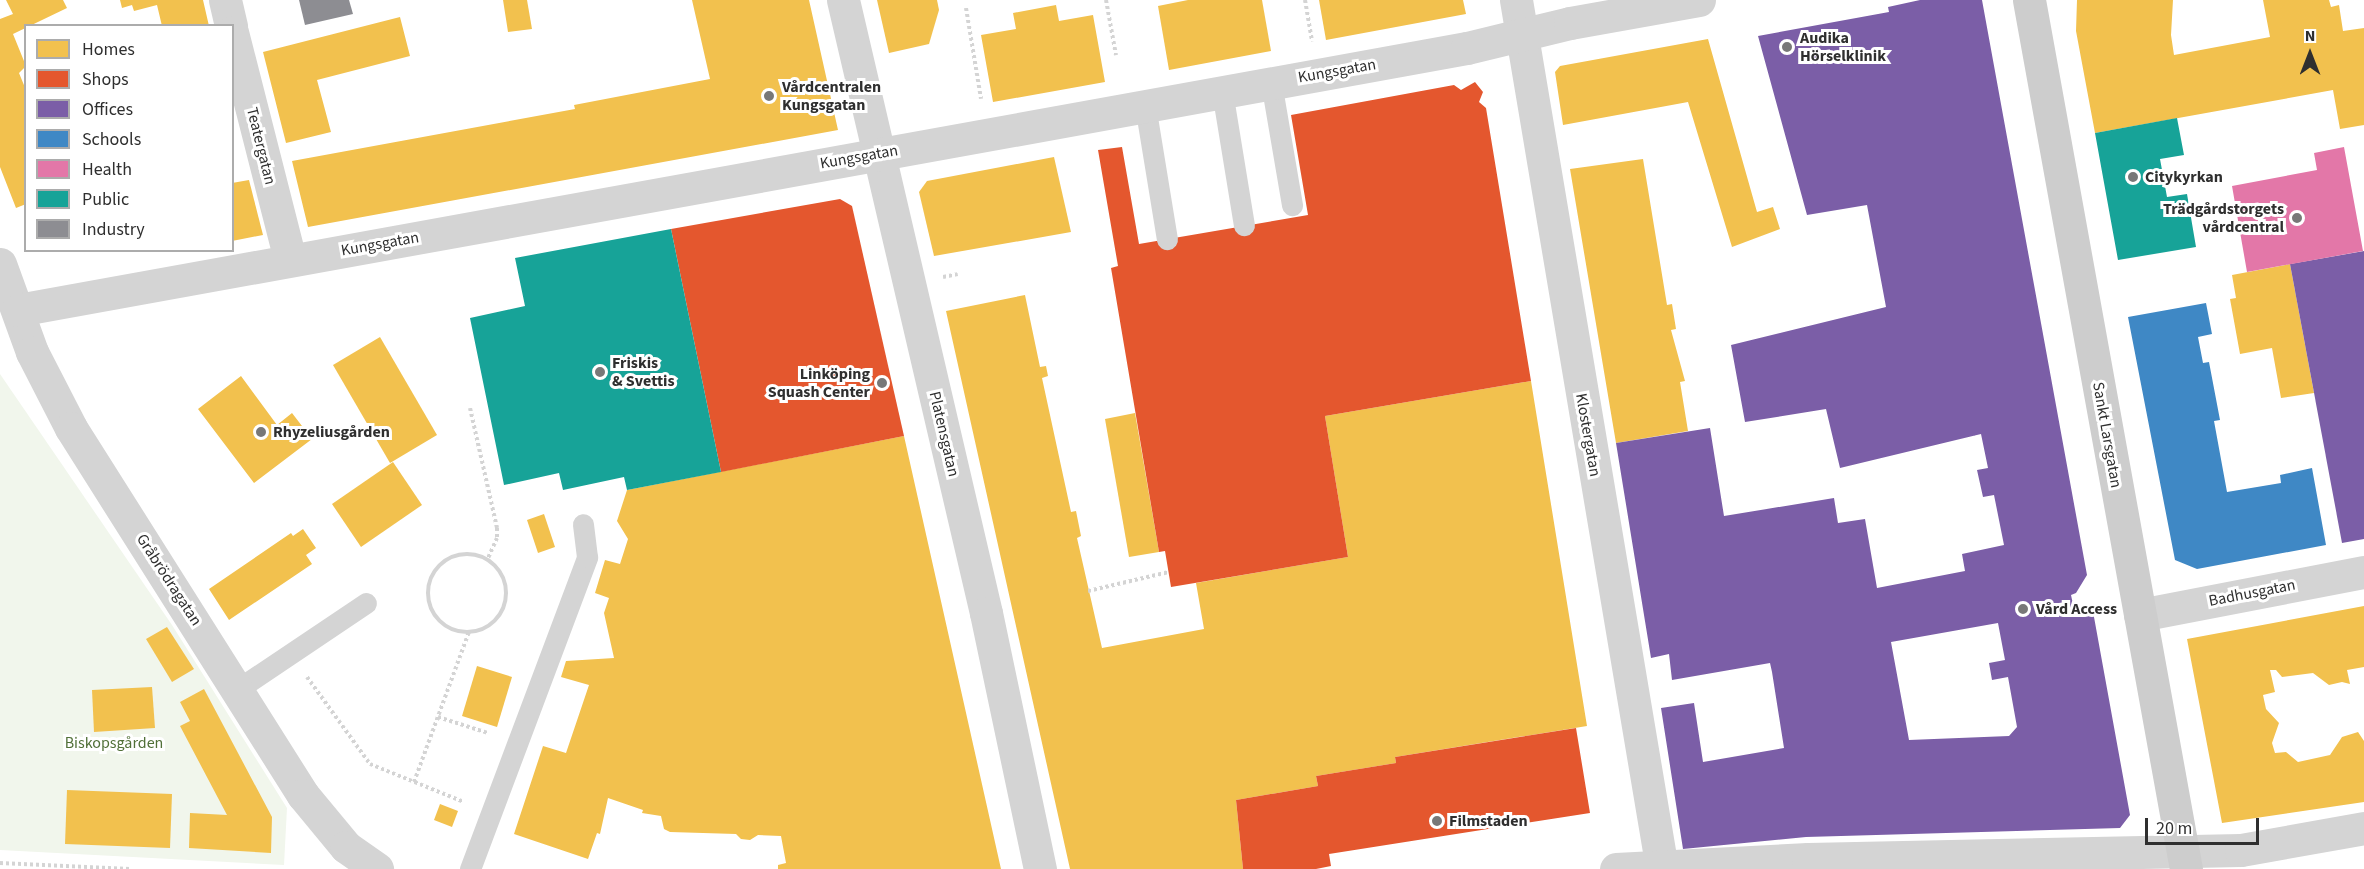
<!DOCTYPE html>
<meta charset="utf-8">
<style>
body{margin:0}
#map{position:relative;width:2364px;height:869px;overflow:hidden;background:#fff;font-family:"Source Sans 3",sans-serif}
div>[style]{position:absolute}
.green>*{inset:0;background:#f1f6ec}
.homes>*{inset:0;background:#f2c14e}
.shops>*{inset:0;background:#e4572e}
.offices>*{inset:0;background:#7b5ea7}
.schools>*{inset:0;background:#3f88c5}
.health>*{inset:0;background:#e377a8}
.public>*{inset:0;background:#17a398}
.industry>*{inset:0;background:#8d8d92}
.path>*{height:4px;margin-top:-2px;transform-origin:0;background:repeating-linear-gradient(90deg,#d4d4d4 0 3px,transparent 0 6px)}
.path>.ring{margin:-2px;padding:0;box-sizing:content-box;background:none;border:4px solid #d4d4d4;border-radius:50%}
.lane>*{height:21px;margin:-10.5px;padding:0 10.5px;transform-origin:10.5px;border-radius:10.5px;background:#d4d4d4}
.street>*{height:33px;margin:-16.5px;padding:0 16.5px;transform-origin:16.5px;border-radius:16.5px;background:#d4d4d4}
.secondary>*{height:33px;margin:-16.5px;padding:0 16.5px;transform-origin:16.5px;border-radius:16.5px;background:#cdcdcd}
.dots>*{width:16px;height:16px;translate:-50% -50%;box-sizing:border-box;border:3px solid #fff;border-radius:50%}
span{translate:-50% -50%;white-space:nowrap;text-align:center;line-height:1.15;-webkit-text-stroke:6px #fff;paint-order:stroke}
.poi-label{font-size:16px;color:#2f2f2f;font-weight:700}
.left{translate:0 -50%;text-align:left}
.right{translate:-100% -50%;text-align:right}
.street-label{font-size:16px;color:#2f2f2f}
.park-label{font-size:16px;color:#517038}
.legend{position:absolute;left:24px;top:24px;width:210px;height:228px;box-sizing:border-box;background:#fff;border:2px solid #acacac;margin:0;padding:8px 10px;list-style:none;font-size:18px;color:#2f2f2f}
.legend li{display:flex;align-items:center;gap:12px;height:30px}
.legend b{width:30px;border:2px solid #acacac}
.north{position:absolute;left:2280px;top:24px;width:60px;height:60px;-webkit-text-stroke:4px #fff;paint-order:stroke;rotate:0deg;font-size:16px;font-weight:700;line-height:24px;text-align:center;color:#2f2f2f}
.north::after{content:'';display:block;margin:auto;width:21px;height:27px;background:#2f2f2f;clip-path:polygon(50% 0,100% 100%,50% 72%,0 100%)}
.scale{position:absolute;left:2145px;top:818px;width:114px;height:27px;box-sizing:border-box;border:3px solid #2f2f2f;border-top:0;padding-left:8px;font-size:18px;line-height:21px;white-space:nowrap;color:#2f2f2f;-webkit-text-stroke:4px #fff;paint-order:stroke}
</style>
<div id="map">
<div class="green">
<i style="clip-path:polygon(0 374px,172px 625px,287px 808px,284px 865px,0 850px)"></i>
</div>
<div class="homes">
<i style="clip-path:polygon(6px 0,63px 0,67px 8px,13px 34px,26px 66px,19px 73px,26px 90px,26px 204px,16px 208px,0 167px,0 19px,13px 14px)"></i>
<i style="clip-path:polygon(120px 0,203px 0,209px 26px,162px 26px,157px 5px,134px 11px,132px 5px,122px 8px)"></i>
<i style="clip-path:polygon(503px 0,527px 0,532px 29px,508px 32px)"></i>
<i style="clip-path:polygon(692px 0,809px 0,838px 130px,308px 227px,292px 161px,575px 109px,574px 105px,710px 79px)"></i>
<i style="clip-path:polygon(877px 0,937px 0,939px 10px,929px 44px,889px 53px)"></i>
<i style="clip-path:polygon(1188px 0,1262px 0,1271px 51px,1169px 70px,1158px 6px)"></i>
<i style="clip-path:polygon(1319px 0,1463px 0,1466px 14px,1326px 40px)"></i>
<i style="clip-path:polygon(2077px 0,2173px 0,2171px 35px,2174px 55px,2270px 37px,2263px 0,2329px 0,2331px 7px,2339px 5px,2343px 31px,2364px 28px,2364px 125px,2340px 129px,2333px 90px,2095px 133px,2076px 31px)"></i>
<i style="clip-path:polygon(1056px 5px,1059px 21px,1093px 15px,1105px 82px,993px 102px,981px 35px,1016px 29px,1013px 13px)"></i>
<i style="clip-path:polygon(400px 17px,410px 56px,317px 80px,331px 132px,286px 143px,263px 52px)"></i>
<i style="clip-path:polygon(1708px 39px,1757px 212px,1773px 207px,1780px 229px,1732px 247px,1688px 102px,1563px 125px,1555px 72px,1560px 66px)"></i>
<i style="clip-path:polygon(1054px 157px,1071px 232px,934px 256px,919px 192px,927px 181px)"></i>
<i style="clip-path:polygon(1643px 159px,1667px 305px,1672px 304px,1676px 329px,1671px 330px,1685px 381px,1680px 382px,1688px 431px,1616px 443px,1570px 169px)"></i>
<i style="clip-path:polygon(249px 180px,263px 235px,232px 241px,232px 183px)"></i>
<i style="clip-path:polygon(2290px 264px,2314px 393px,2281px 398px,2272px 348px,2240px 354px,2230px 299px,2236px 298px,2232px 275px)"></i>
<i style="clip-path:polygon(1025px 295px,1040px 367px,1046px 366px,1048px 376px,1042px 378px,1071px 512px,1076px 511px,1081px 536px,1077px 538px,1102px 648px,1204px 629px,1196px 583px,1348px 557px,1325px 416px,1531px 381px,1587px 726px,1395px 757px,1396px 763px,1316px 776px,1318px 786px,1236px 800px,1243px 869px,1070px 869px,946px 311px)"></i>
<i style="clip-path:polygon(380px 337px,437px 435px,390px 463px,333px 365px)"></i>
<i style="clip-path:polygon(241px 376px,277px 425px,292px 413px,312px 439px,254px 483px,198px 409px)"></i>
<i style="clip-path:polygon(1135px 413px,1159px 552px,1129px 557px,1105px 419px)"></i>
<i style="clip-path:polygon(904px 436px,1001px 869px,778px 869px,778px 865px,786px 863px,781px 836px,758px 835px,750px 840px,741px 839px,736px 834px,670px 832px,664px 829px,661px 816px,642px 813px,643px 810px,608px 798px,600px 834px,597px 833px,588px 859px,514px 834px,543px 746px,566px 753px,589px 685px,561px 677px,566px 661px,614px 658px,604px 613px,609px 598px,595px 593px,605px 560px,620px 564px,628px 539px,617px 521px,627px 490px)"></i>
<i style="clip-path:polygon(393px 462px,422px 505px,361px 547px,332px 504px)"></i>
<i style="clip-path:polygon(544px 514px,555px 547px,538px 553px,527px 520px)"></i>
<i style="clip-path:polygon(303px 529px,316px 548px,306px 555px,312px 564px,229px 620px,209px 589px,291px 533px,293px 536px)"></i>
<i style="clip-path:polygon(2364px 606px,2364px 667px,2347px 670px,2350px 684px,2342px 682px,2329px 685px,2313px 673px,2282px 677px,2276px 670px,2270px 670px,2275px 692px,2263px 695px,2266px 709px,2279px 723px,2272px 743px,2275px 753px,2286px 752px,2298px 762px,2330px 755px,2342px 737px,2358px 732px,2364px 741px,2364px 802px,2222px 823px,2187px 639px)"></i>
<i style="clip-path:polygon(167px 627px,194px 669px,172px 682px,146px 639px)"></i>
<i style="clip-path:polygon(477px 666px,512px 677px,497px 727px,462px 716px)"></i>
<i style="clip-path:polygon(152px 687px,155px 728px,94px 732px,92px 690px)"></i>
<i style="clip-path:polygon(204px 689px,272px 817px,271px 853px,189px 848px,190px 813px,227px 815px,180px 726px,190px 721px,180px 702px)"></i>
<i style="clip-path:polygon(67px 790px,172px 794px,170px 848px,65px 844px)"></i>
<i style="clip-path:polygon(440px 804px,458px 811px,452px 827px,434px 820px)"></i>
</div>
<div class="shops">
<i style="clip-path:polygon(1475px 82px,1483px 92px,1479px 102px,1486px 108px,1531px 381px,1325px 416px,1348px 557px,1171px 587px,1165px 551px,1159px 552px,1111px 268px,1118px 266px,1098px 150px,1122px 147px,1139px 244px,1308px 215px,1291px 115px,1454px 85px,1461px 90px)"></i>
<i style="clip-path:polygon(840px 199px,852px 206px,904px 436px,721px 472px,671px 229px)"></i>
<i style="clip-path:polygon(1576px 728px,1590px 813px,1329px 854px,1331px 866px,1316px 869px,1243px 869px,1236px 800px,1318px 786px,1316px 776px,1396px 763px,1395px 757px)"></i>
</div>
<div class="offices">
<i style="clip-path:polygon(evenodd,1920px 0,1982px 0,2087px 575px,2076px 593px,2071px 595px,2074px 609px,2092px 606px,2130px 815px,2120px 828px,1806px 837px,1683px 849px,1661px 708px,1694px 703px,1703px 762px,1784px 748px,1772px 672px,1770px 663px,1672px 680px,1669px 654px,1651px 658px,1616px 443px,1710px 428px,1724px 516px,1834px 498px,1838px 523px,1865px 519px,1877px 588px,1965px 571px,1962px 554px,2004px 545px,1994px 495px,1983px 497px,1977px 470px,1988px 468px,1981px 434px,1840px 468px,1826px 409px,1745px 422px,1731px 345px,1886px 307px,1867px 205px,1807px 215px,1758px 36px,1889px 12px,1888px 7px,1920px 0,1998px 623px,2005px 660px,1989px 663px,1992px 680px,2008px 677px,2017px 727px,2009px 736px,1909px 740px,1891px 642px,1998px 623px)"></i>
<i style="clip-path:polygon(2364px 251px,2364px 539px,2342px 543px,2290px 264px)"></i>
</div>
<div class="schools">
<i style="clip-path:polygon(2206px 303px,2212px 334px,2198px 337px,2203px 363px,2209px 362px,2220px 420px,2214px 421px,2227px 492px,2281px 483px,2280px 475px,2312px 468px,2326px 545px,2197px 569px,2175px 560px,2128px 317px)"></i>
</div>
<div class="health">
<i style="clip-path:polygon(2344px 147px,2363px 251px,2247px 272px,2232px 186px,2317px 170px,2314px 153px)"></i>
</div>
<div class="public">
<i style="clip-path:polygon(2177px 118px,2184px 155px,2160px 159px,2167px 197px,2187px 194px,2196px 247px,2118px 260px,2095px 133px)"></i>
<i style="clip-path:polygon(671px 229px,721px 472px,627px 490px,624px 477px,563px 490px,559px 473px,504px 485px,470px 318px,525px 306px,515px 258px)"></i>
</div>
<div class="industry">
<i style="clip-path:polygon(299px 0,349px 0,353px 14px,305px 25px)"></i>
</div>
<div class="path">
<i style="left:1106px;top:0;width:56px;rotate:79.7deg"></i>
<i style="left:1305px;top:0;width:42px;rotate:80.3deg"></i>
<i style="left:966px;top:8px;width:92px;rotate:80.6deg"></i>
<i style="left:943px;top:277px;width:15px;rotate:-11deg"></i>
<i style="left:470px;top:408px;width:123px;rotate:77.3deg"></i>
<i style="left:497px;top:528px;width:10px;rotate:90deg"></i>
<i style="left:497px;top:538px;width:24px;rotate:114deg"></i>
<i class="ring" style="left:428px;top:554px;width:74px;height:74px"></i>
<i style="left:1088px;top:591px;width:83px;rotate:-13.2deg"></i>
<i style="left:307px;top:677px;width:107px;rotate:54.1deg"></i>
<i style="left:370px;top:764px;width:101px;rotate:22deg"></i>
<i style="left:438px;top:717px;width:52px;rotate:17.7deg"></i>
<i style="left:414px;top:782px;width:160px;rotate:-69.9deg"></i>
<i style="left:0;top:863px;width:130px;rotate:2.6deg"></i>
</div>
<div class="lane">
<i style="left:1271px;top:82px;width:125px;rotate:80.3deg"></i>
<i style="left:1222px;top:91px;width:136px;rotate:80.7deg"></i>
<i style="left:1145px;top:105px;width:136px;rotate:80.7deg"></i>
<i style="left:238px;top:689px;width:154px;rotate:-33.9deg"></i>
<i style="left:470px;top:869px;width:333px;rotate:-69.4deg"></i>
<i style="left:587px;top:557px;width:33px;rotate:-97deg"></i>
</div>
<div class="street">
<i style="left:225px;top:0;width:27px;rotate:77deg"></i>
<i style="left:843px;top:0;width:629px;rotate:76.87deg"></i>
<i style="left:986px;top:613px;width:262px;rotate:78.1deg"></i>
<i style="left:1516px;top:0;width:881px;rotate:80.46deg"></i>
<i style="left:232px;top:32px;width:235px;rotate:75.7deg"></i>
<i style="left:0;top:264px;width:94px;rotate:70deg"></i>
<i style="left:32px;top:352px;width:85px;rotate:62.8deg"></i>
<i style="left:71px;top:428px;width:434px;rotate:57.7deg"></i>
<i style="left:303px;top:795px;width:67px;rotate:50.4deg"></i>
<i style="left:346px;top:847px;width:38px;rotate:35deg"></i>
<i style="left:18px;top:310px;width:1472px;rotate:-10.25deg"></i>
<i style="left:1467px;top:48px;width:106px;rotate:-13.6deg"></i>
<i style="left:1570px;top:23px;width:131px;rotate:-10.1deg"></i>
<i style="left:2140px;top:615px;width:228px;rotate:-10.9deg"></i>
<i style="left:1616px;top:869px;width:192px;rotate:-3deg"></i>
<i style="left:1808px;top:859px;width:433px;rotate:-1.2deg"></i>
<i style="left:2241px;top:850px;width:125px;rotate:-10.1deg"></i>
</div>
<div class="secondary">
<i style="left:2029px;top:0;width:883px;rotate:79.76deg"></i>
</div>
<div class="dots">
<i style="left:1787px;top:47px;background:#787878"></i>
<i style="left:769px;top:96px;background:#787878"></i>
<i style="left:2133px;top:177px;background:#787878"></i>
<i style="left:2297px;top:218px;background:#787878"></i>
<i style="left:600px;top:372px;background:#787878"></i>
<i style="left:882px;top:383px;background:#787878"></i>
<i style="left:261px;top:432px;background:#787878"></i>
<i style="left:2023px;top:609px;background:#787878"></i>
<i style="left:1437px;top:821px;background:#787878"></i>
</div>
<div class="poi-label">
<span class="left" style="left:1800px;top:47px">Audika<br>Hörselklinik</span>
<span class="left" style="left:782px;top:96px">Vårdcentralen<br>Kungsgatan</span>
<span class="left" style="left:2145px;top:177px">Citykyrkan</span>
<span class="right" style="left:2284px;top:218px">Trädgårdstorgets<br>vårdcentral</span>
<span class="left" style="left:612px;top:372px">Friskis<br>&amp; Svettis</span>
<span class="right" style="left:870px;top:383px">Linköping<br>Squash Center</span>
<span class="left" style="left:273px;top:432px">Rhyzeliusgården</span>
<span class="left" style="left:2036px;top:609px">Vård Access</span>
<span class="left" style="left:1449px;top:821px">Filmstaden</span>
</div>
<div class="street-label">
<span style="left:1337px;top:71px;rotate:-10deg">Kungsgatan</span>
<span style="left:261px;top:146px;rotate:76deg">Teatergatan</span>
<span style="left:859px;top:157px;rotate:-10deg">Kungsgatan</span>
<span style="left:380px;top:244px;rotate:-10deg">Kungsgatan</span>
<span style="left:944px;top:434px;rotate:77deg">Platensgatan</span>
<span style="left:1588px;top:435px;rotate:80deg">Klostergatan</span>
<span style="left:2107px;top:435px;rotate:80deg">Sankt Larsgatan</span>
<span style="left:169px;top:580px;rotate:57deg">Gråbrödragatan</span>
<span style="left:2252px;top:593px;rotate:-11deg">Badhusgatan</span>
</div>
<div class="park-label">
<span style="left:114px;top:743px">Biskopsgården</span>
</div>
<ul class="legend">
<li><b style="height:16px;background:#f2c14e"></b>Homes</li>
<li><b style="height:16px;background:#e4572e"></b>Shops</li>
<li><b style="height:16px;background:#7b5ea7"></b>Offices</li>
<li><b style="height:16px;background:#3f88c5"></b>Schools</li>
<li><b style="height:16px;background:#e377a8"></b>Health</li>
<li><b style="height:16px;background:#17a398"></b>Public</li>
<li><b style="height:16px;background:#8d8d92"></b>Industry</li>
</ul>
<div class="north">N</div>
<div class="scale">20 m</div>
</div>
